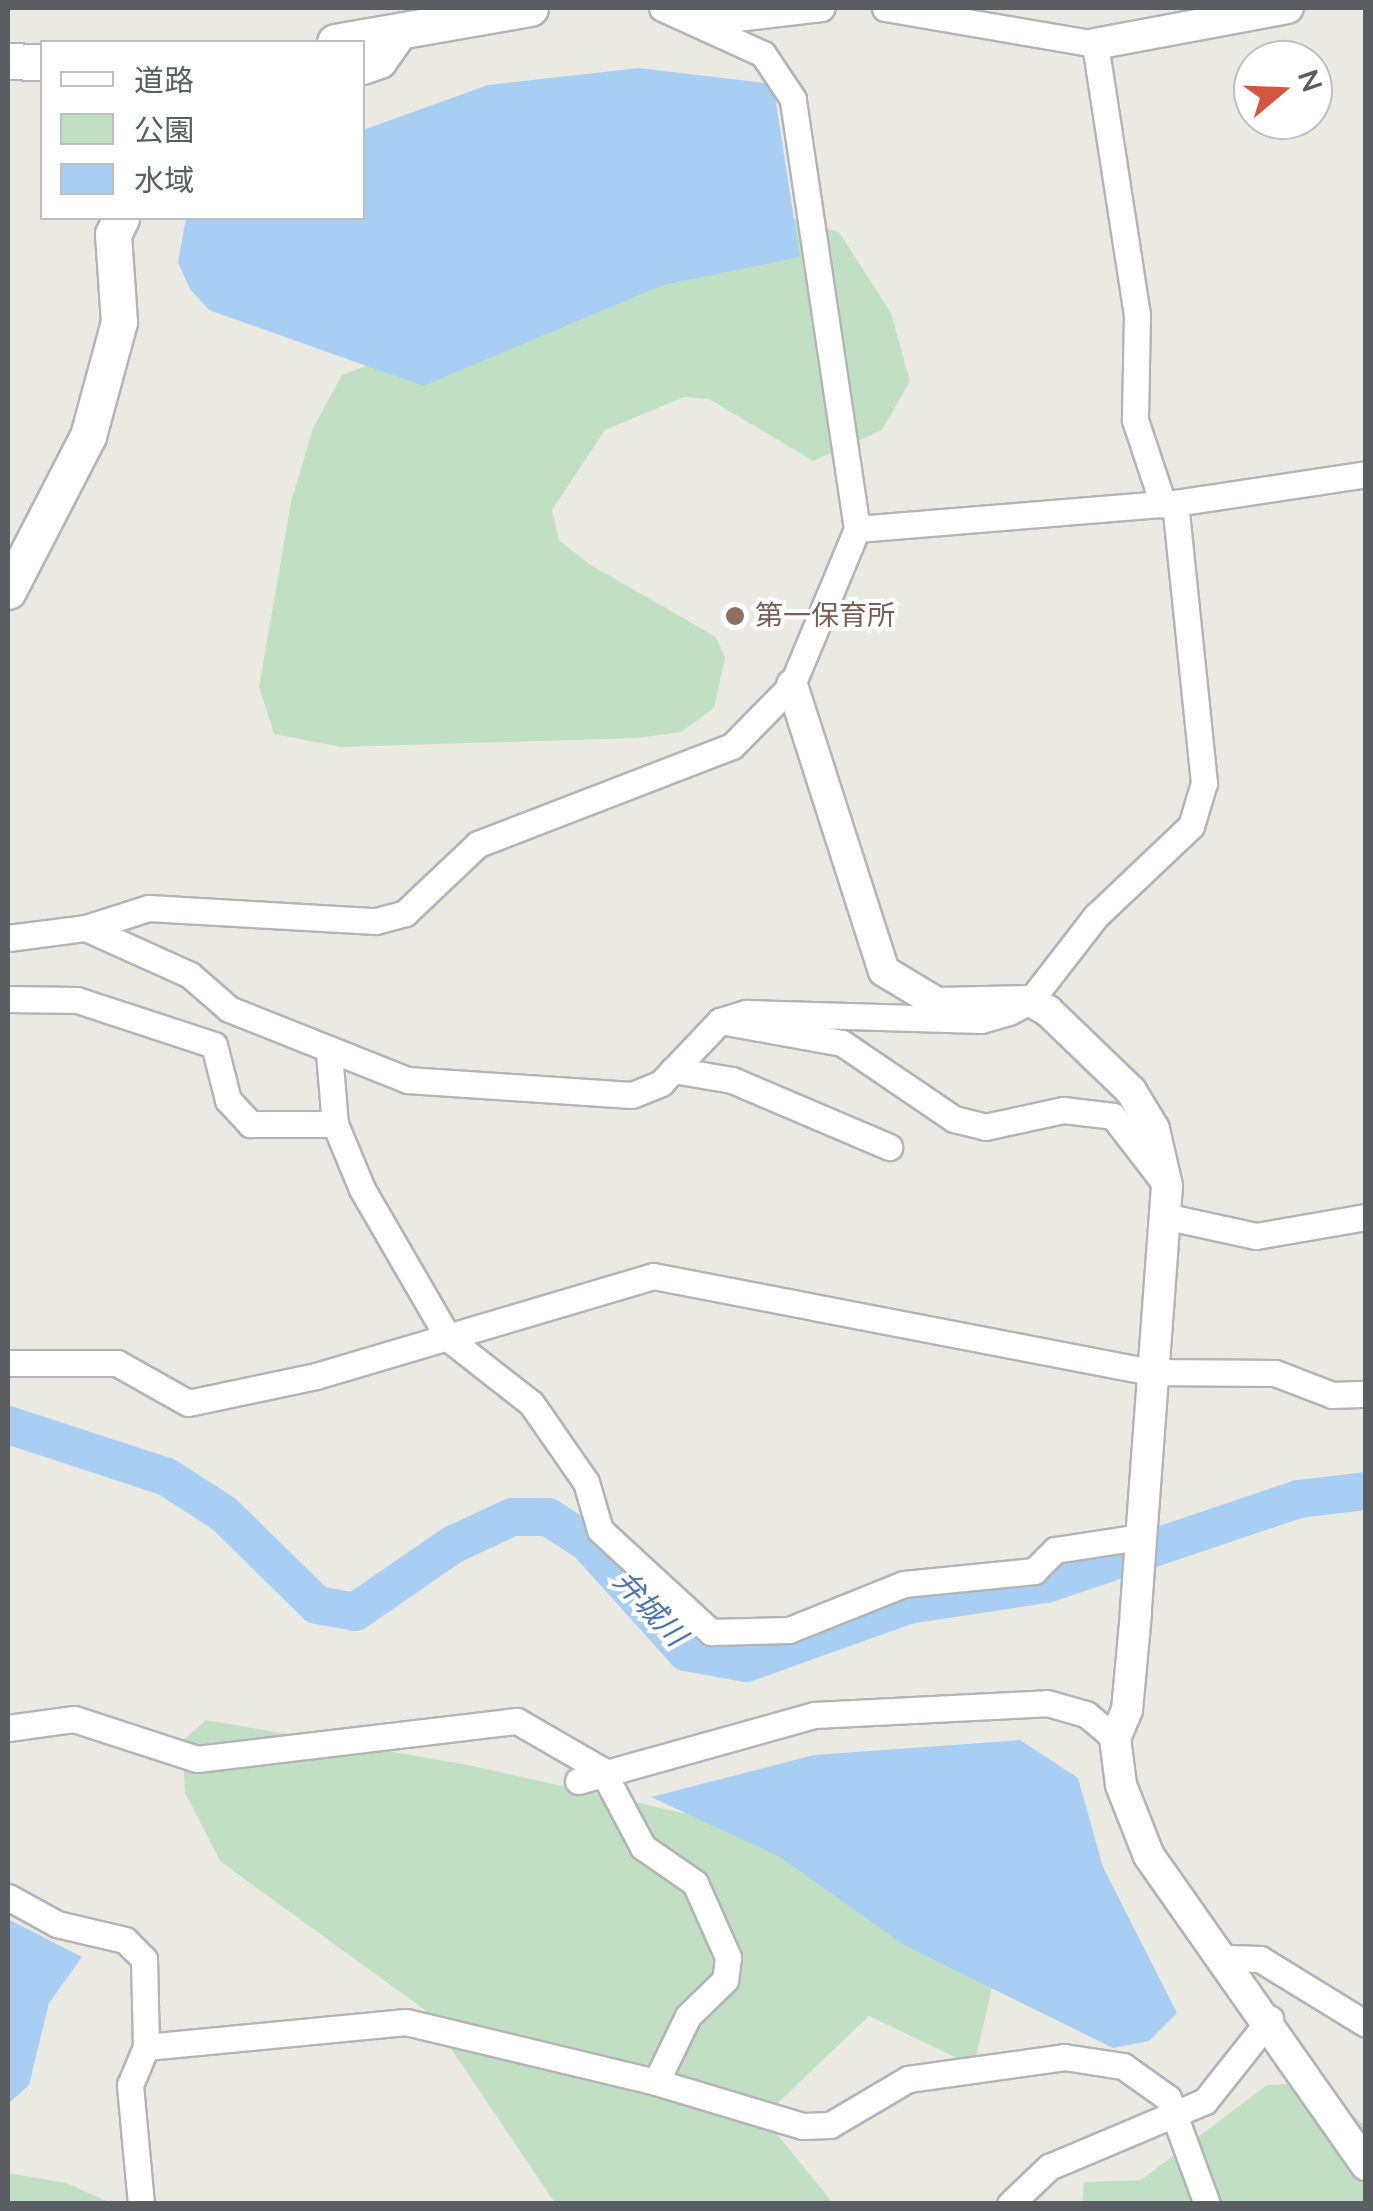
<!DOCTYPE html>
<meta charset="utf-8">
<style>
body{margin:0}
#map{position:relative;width:1373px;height:2211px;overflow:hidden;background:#ebeae2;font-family:"Nunito Sans","Noto Sans JP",sans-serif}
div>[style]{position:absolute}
.green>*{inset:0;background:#c1e0c3}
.water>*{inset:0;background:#a9cef4}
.river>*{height:38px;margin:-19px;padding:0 19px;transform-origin:19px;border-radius:19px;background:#a9cef4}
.roads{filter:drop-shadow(2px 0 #b3b4b8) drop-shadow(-2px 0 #b3b4b8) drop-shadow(0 2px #b3b4b8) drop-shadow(0 -2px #b3b4b8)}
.minor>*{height:25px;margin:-12.5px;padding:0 12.5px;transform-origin:12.5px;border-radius:12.5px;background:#fff}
.tertiary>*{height:30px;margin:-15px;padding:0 15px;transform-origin:15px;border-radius:15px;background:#fff}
.secondary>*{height:35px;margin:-17.5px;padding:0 17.5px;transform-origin:17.5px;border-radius:17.5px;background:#fff}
.dots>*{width:28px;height:28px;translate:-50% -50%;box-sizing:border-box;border:5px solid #fff;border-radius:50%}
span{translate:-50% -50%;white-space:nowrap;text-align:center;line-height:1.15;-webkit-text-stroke:8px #fff;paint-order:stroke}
.education-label{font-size:28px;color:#785e54}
.left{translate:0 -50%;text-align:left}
.water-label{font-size:30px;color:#4d74ac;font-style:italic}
.frame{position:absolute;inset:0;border:10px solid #5a5d61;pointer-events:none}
.legend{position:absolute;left:40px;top:40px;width:325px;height:180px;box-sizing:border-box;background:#fff;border:2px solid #bdbec0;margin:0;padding:12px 18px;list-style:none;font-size:30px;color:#5a5d61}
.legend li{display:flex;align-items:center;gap:20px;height:50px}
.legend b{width:50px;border:2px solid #bdbec0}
.north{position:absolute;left:1233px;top:40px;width:100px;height:100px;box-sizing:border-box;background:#fff;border:2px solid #bdbec0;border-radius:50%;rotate:71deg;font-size:28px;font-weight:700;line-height:40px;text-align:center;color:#5a5d61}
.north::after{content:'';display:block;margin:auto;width:35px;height:45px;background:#d45640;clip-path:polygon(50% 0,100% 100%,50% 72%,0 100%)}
</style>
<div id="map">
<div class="green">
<i style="clip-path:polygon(783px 215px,839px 232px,891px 313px,910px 381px,882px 430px,813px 461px,709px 399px,684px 397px,605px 430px,552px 510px,559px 540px,589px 564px,716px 637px,725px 658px,714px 708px,681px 732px,637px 738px,341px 747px,274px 734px,259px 687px,291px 502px,313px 428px,342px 375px)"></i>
<i style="clip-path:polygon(206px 1720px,468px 1765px,921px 1866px,993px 1983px,974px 2066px,869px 2016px,763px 2117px,833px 2203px,555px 2203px,425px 2010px,221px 1862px,185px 1793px,182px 1741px)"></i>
<i style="clip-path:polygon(1315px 2083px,1365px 2126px,1365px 2203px,1082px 2204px,1084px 2182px,1141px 2180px,1267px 2085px)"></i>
<i style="clip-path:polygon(8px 2173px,66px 2183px,111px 2203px,8px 2203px)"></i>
</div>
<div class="water">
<i style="clip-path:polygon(639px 68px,773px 84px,800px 257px,663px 285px,423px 386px,209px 310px,190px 289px,178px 262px,186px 218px,362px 218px,363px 130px,488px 85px)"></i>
<i style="clip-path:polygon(1020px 1740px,1078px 1778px,1103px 1867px,1177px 2013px,1149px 2041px,1113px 2048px,904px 1945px,780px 1857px,651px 1797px,814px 1755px)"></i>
<i style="clip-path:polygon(8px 1919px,82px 1957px,49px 2003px,29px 2085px,8px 2104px)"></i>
</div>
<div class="river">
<i style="left:8px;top:1425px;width:167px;rotate:18.1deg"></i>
<i style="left:167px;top:1477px;width:68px;rotate:33deg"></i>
<i style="left:224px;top:1514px;width:130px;rotate:44.4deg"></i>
<i style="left:317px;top:1605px;width:39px;rotate:10deg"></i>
<i style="left:355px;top:1612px;width:118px;rotate:-34.6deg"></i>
<i style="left:452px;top:1545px;width:66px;rotate:-25deg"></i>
<i style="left:512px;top:1517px;width:36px"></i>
<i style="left:548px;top:1517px;width:48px;rotate:33deg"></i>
<i style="left:588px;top:1543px;width:147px;rotate:48deg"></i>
<i style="left:686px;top:1652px;width:61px;rotate:10.4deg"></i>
<i style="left:746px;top:1663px;width:172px;rotate:-19.7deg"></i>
<i style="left:908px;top:1605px;width:140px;rotate:-8.7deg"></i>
<i style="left:1046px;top:1584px;width:266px;rotate:-18.6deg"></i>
<i style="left:1298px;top:1499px;width:68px;rotate:-6.7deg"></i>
</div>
<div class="roads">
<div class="minor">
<i style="left:675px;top:8px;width:62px;rotate:9.3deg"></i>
<i style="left:736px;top:18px;width:86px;rotate:-6.7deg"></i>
<i style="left:885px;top:8px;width:213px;rotate:9.7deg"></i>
<i style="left:1095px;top:44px;width:273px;rotate:81.2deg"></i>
<i style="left:1137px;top:314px;width:106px;rotate:91.1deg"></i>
<i style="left:1135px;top:420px;width:89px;rotate:71.6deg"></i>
<i style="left:857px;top:529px;width:319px;rotate:-4.7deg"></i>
<i style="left:1175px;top:503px;width:193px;rotate:-8.6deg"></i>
<i style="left:86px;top:928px;width:114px;rotate:24.3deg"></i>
<i style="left:190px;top:975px;width:52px;rotate:41.1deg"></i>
<i style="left:229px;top:1009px;width:192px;rotate:21.7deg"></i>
<i style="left:407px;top:1080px;width:225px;rotate:3.8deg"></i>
<i style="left:632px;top:1095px;width:31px;rotate:-22deg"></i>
<i style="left:661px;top:1083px;width:86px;rotate:-46.4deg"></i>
<i style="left:720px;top:1021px;width:124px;rotate:10.2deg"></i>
<i style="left:842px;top:1043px;width:135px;rotate:34.2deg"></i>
<i style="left:954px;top:1119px;width:32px;rotate:14deg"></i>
<i style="left:985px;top:1127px;width:80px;rotate:-12.3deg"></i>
<i style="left:1063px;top:1110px;width:50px;rotate:6.8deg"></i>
<i style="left:1113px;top:1116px;width:83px;rotate:52.3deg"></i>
<i style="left:8px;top:938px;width:79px;rotate:-7.3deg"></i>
<i style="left:86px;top:928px;width:65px;rotate:-17.9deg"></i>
<i style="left:148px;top:908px;width:228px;rotate:3.3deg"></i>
<i style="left:376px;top:921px;width:30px;rotate:-15deg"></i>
<i style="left:405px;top:913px;width:100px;rotate:-43.4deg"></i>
<i style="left:478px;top:844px;width:272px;rotate:-21.1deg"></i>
<i style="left:732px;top:746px;width:86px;rotate:-45.5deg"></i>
<i style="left:792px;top:685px;width:169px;rotate:-67.4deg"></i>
<i style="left:857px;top:529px;width:435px;rotate:-98.5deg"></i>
<i style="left:793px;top:99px;width:54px;rotate:-123.7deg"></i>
<i style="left:763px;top:54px;width:111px;rotate:-155.5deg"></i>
<i style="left:8px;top:999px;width:69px;rotate:0.8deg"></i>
<i style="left:77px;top:1000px;width:144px;rotate:18.2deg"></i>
<i style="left:214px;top:1045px;width:57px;rotate:75.7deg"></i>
<i style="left:228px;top:1100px;width:33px;rotate:47deg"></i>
<i style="left:250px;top:1124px;width:85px"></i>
<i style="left:720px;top:1021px;width:28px;rotate:-17deg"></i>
<i style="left:747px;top:1013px;width:234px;rotate:1.7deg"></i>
<i style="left:981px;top:1020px;width:29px;rotate:-16deg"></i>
<i style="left:1009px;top:1012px;width:24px;rotate:-28deg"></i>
<i style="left:1030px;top:1001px;width:108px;rotate:-52.2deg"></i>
<i style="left:1096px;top:916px;width:131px;rotate:-43.5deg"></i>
<i style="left:1191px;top:826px;width:45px;rotate:-73.2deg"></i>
<i style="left:1204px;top:783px;width:281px;rotate:-95.9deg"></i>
<i style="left:329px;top:1053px;width:71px;rotate:85.2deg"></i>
<i style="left:335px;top:1124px;width:70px;rotate:67.4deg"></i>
<i style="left:362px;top:1189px;width:173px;rotate:59.9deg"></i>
<i style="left:449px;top:1339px;width:104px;rotate:38deg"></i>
<i style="left:531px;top:1403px;width:96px;rotate:55.2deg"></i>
<i style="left:586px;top:1482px;width:50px;rotate:73.7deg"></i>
<i style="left:600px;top:1530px;width:151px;rotate:42.6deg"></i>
<i style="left:711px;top:1632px;width:78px;rotate:-1.5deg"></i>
<i style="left:789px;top:1630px;width:124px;rotate:-21.8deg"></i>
<i style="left:904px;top:1584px;width:131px;rotate:-5.7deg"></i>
<i style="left:1034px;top:1571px;width:30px;rotate:-45deg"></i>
<i style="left:1055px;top:1550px;width:86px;rotate:-8.7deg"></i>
<i style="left:673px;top:1070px;width:60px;rotate:9.6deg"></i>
<i style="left:732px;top:1080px;width:171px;rotate:23.1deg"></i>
<i style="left:1164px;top:1216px;width:94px;rotate:12.3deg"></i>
<i style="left:1256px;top:1236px;width:112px;rotate:-9.8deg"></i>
<i style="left:8px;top:1363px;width:109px"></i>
<i style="left:117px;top:1363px;width:81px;rotate:29.4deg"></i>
<i style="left:188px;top:1403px;width:131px;rotate:-11.9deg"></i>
<i style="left:316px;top:1376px;width:352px;rotate:-16.5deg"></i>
<i style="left:653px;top:1276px;width:507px;rotate:10.91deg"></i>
<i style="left:1151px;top:1372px;width:124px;rotate:0.5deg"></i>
<i style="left:1275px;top:1373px;width:61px;rotate:21.1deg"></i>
<i style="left:1332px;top:1395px;width:34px;rotate:-2deg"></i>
<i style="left:8px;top:1728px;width:67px;rotate:-7.8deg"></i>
<i style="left:74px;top:1719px;width:129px;rotate:18deg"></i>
<i style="left:197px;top:1759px;width:322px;rotate:-6.8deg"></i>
<i style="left:517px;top:1721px;width:98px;rotate:30deg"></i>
<i style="left:602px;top:1770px;width:87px;rotate:62deg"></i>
<i style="left:643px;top:1847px;width:63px;rotate:34.7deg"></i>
<i style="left:695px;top:1883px;width:81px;rotate:66deg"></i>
<i style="left:728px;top:1957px;width:23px;rotate:97deg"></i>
<i style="left:725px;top:1980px;width:52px;rotate:135.8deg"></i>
<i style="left:688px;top:2016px;width:73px;rotate:115.9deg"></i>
<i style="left:656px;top:2082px;width:257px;rotate:-166.5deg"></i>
<i style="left:406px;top:2022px;width:261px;rotate:174.5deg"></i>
<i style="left:146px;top:2047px;width:88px;rotate:-91.3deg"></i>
<i style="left:144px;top:1959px;width:27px;rotate:-135deg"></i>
<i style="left:125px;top:1940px;width:70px;rotate:-166.8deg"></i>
<i style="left:57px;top:1924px;width:56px;rotate:-151.1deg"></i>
<i style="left:578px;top:1781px;width:245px;rotate:-15.6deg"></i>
<i style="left:814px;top:1715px;width:233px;rotate:-2.9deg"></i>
<i style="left:1047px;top:1703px;width:41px;rotate:15.8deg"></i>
<i style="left:1086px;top:1714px;width:38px;rotate:40deg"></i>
<i style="left:1228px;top:1958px;width:32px;rotate:2deg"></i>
<i style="left:1260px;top:1959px;width:124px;rotate:31.5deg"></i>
<i style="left:656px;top:2082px;width:153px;rotate:16.7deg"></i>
<i style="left:803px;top:2126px;width:27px;rotate:-2deg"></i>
<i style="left:830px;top:2125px;width:91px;rotate:-30.5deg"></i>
<i style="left:908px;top:2079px;width:158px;rotate:-8deg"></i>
<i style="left:1064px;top:2057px;width:60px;rotate:8.7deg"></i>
<i style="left:1123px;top:2066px;width:55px;rotate:35.4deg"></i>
<i style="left:1168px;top:2098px;width:113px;rotate:69.8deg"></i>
<i style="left:141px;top:2204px;width:120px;rotate:-95.3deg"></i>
<i style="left:130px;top:2085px;width:41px;rotate:-67.2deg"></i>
<i style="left:1010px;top:2204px;width:54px;rotate:-43.5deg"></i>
<i style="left:1049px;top:2167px;width:169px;rotate:-22.9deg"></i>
<i style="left:1205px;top:2101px;width:105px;rotate:-51.6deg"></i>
</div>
<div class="tertiary">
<i style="left:1095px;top:44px;width:196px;rotate:-10.6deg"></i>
<i style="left:792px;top:685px;width:300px;rotate:72.2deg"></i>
<i style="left:884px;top:971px;width:62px;rotate:31.1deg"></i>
<i style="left:937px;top:1003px;width:93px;rotate:-1.2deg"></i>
<i style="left:1030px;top:1001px;width:21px;rotate:29deg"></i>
<i style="left:1048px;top:1011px;width:115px;rotate:43.9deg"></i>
<i style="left:1131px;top:1091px;width:44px;rotate:58.8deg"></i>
<i style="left:1154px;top:1129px;width:58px;rotate:77.2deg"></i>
<i style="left:1167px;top:1186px;width:428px;rotate:94.2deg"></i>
<i style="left:1136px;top:1613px;width:97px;rotate:95.3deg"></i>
<i style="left:1127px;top:1710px;width:30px;rotate:113deg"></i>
<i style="left:1115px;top:1738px;width:47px;rotate:82.7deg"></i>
<i style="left:1121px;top:1785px;width:76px;rotate:68.5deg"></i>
<i style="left:1149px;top:1856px;width:378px;rotate:54.9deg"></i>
</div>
<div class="secondary">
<i style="left:335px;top:42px;width:198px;rotate:-9.9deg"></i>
<i style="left:8px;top:61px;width:34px;rotate:2deg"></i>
<i style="left:362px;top:66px;width:18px;rotate:-19deg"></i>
<i style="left:379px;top:60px;width:32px;rotate:-55deg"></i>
<i style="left:8px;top:591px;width:174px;rotate:-62.7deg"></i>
<i style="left:88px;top:436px;width:118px;rotate:-74.8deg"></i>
<i style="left:119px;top:322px;width:88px;rotate:-93.9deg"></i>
<i style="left:113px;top:234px;width:18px;rotate:-63deg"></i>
</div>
</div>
<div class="dots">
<i style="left:735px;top:616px;background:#8d6e63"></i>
</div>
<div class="education-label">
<span class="left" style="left:755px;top:616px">第一保育所</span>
</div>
<div class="water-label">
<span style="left:649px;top:1609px;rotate:47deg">弁城川</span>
</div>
<div class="frame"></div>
<ul class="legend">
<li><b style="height:12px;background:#fff"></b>道路</li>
<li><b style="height:28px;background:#c1e0c3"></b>公園</li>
<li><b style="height:28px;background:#a9cef4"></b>水域</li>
</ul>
<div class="north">N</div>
</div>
